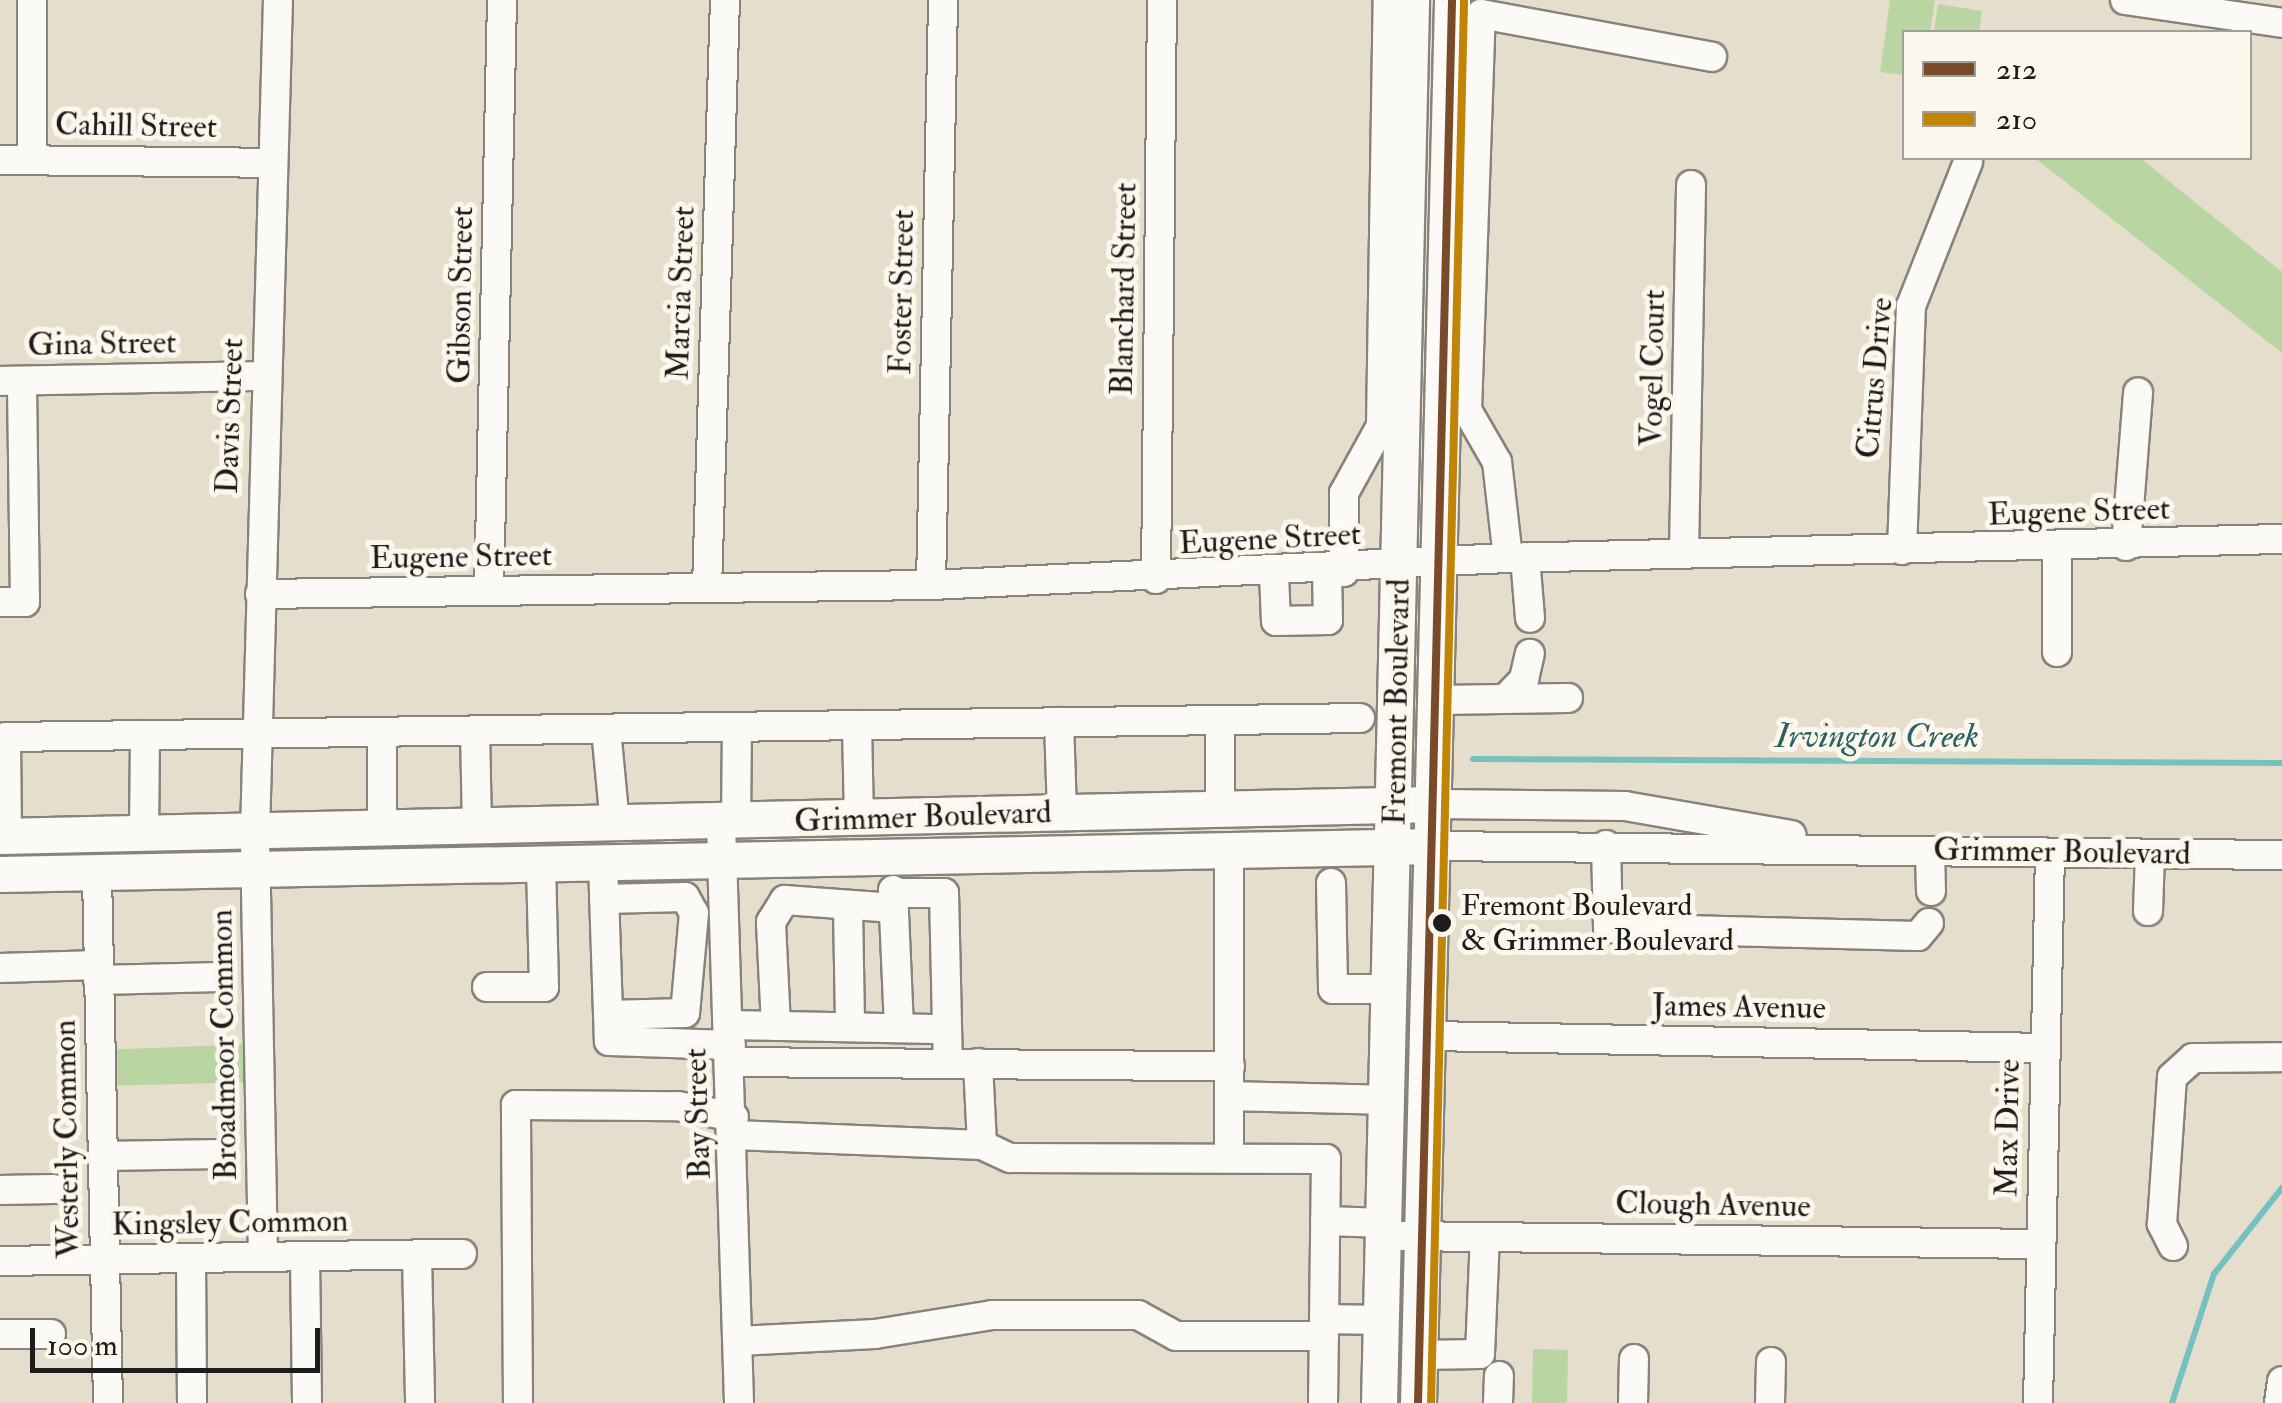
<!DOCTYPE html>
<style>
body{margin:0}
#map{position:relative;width:2282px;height:1403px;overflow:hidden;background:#e6decc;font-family:"IM FELL Double Pica",serif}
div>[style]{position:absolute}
.green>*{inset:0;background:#b8d5a2}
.stream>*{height:6px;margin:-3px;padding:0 3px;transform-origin:3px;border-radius:3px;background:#74c1bf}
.roads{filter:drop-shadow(2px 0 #87837a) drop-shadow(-2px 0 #87837a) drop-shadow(0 2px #87837a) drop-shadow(0 -2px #87837a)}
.minor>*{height:28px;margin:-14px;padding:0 14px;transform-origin:14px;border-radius:14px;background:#fbfaf7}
.major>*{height:35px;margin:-17.5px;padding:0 17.5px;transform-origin:17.5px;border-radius:17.5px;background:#fbfaf7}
.bus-1>*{height:8px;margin:-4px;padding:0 4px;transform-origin:4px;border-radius:4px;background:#7a4b2a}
.bus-2>*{height:8px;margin:-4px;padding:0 4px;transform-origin:4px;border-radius:4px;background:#c08407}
.dots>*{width:28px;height:28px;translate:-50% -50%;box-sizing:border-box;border:5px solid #fbf7ec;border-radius:50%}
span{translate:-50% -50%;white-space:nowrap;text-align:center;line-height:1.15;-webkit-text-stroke:10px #fbf7ec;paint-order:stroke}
.bus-label{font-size:30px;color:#1c1c1c}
.left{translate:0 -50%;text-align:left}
.street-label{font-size:32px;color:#1c1c1c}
.water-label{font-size:35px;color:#2e6063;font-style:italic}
.legend{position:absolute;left:1902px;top:30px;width:350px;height:130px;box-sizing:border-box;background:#fbf7ec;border:2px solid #a29f99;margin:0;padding:12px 18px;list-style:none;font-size:30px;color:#1c1c1c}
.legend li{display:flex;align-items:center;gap:20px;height:50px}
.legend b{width:50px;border:2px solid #a29f99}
.scale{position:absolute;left:30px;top:1328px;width:290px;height:45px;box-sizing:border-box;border:5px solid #1c1c1c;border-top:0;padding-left:12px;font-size:30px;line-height:35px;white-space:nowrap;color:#1c1c1c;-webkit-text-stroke:8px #fbf7ec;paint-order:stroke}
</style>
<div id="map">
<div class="green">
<i style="clip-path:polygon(1890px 0,1935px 0,1930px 32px,1904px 32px,1904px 75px,1880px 72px)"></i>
<i style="clip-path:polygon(1938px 4px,1982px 11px,1979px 32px,1934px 32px)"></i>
<i style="clip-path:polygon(2035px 158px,2140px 158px,2282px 272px,2282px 353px)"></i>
<i style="clip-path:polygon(259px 1044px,260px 1082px,101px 1086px,100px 1050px)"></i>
<i style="clip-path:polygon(1533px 1349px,1568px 1350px,1567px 1403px,1532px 1403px)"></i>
</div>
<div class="stream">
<i style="left:1473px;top:759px;width:809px;rotate:0.28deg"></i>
<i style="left:2172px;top:1403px;width:136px;rotate:-72deg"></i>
<i style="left:2214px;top:1274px;width:110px;rotate:-51.7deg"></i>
</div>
<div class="roads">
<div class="minor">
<i style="left:2125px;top:0;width:159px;rotate:8.3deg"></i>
<i style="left:32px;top:159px;width:159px;rotate:-90deg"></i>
<i style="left:0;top:160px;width:271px;rotate:0.6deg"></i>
<i style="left:0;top:381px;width:266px;rotate:-1.1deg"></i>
<i style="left:2126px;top:546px;width:154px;rotate:-85.5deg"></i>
<i style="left:2057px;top:549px;width:103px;rotate:90deg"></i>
<i style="left:1902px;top:550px;width:244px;rotate:-87.9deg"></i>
<i style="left:1911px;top:306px;width:155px;rotate:-68.4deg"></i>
<i style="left:1684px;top:552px;width:367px;rotate:-88.9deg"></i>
<i style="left:1525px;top:557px;width:61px;rotate:85.3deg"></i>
<i style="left:1508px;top:558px;width:97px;rotate:-96.5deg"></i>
<i style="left:1497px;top:462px;width:60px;rotate:-120deg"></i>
<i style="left:1467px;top:410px;width:396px;rotate:-88deg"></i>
<i style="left:1481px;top:14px;width:235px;rotate:10.5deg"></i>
<i style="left:1344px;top:572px;width:79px;rotate:-90deg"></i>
<i style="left:1344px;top:493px;width:77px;rotate:-61.1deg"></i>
<i style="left:1381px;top:426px;width:426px;rotate:-89.1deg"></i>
<i style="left:1274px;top:574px;width:47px;rotate:87.6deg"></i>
<i style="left:1276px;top:621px;width:52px;rotate:-1.1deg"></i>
<i style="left:1328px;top:620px;width:48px;rotate:-91.2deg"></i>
<i style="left:1156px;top:579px;width:579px;rotate:-89.41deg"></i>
<i style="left:931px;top:585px;width:585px;rotate:-88.82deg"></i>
<i style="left:707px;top:588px;width:588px;rotate:-88.25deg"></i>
<i style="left:489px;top:591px;width:591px;rotate:-88.74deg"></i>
<i style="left:260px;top:594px;width:671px;rotate:-0.77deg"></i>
<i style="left:931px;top:585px;width:578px;rotate:-2.68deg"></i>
<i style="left:1508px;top:558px;width:774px;rotate:-1.41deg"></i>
<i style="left:0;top:602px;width:25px"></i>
<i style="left:25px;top:602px;width:221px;rotate:-90.8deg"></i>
<i style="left:1505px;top:699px;width:28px;rotate:-46deg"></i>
<i style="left:1524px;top:679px;width:26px;rotate:-77deg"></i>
<i style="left:1437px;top:700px;width:131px;rotate:-0.9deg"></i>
<i style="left:1220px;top:720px;width:90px;rotate:90deg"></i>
<i style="left:1059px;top:722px;width:92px;rotate:88.1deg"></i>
<i style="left:857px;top:725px;width:94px;rotate:88.8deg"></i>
<i style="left:606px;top:729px;width:95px;rotate:84.6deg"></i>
<i style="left:475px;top:731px;width:96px;rotate:88.8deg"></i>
<i style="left:382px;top:732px;width:97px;rotate:90deg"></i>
<i style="left:1436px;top:804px;width:189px;rotate:0.6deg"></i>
<i style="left:1625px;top:806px;width:169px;rotate:9.9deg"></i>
<i style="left:736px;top:822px;width:95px;rotate:-89.4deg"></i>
<i style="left:721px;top:823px;width:580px;rotate:88.22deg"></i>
<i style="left:144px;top:834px;width:99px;rotate:-89.4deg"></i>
<i style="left:7px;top:836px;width:99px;rotate:-90.6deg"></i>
<i style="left:6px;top:737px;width:1354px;rotate:-0.8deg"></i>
<i style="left:1606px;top:845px;width:83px;rotate:88.6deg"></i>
<i style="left:1608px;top:928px;width:310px;rotate:1.5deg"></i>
<i style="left:1918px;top:936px;width:17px;rotate:-50deg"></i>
<i style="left:1435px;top:846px;width:847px;rotate:0.61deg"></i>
<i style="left:1930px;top:851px;width:40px;rotate:88.6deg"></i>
<i style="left:603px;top:863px;width:178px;rotate:88.1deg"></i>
<i style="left:609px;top:1041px;width:122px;rotate:1.9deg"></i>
<i style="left:97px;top:874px;width:529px;rotate:88.81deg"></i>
<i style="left:1331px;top:883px;width:106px;rotate:88.9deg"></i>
<i style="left:1333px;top:989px;width:58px"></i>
<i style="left:893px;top:890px;width:138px;rotate:87.5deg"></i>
<i style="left:893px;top:893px;width:51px"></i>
<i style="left:944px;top:893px;width:170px;rotate:88.7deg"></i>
<i style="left:604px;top:899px;width:81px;rotate:-1.4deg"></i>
<i style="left:685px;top:897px;width:18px;rotate:61deg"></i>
<i style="left:694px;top:913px;width:100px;rotate:95.1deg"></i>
<i style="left:685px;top:1013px;width:77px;rotate:178.5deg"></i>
<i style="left:848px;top:908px;width:119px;rotate:89deg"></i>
<i style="left:2148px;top:911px;width:56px;rotate:-88deg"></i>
<i style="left:0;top:968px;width:98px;rotate:-1.8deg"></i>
<i style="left:98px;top:980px;width:122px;rotate:-1.4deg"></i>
<i style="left:487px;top:987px;width:57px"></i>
<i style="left:544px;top:987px;width:123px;rotate:-91.4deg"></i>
<i style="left:730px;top:1025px;width:217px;rotate:1.1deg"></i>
<i style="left:776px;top:1026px;width:104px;rotate:-92.8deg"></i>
<i style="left:771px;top:922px;width:26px;rotate:-58deg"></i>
<i style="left:785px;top:900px;width:109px;rotate:4.2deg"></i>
<i style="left:1431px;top:1036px;width:614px;rotate:1.12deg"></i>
<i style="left:731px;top:1062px;width:499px;rotate:0.5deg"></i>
<i style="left:978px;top:1063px;width:82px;rotate:87.2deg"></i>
<i style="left:1230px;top:1096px;width:159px;rotate:1.4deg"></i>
<i style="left:734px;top:1135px;width:248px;rotate:2.3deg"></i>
<i style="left:982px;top:1145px;width:31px;rotate:25deg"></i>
<i style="left:1010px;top:1158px;width:316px;rotate:0.2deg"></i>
<i style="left:1326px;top:1159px;width:244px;rotate:90.7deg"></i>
<i style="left:102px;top:1156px;width:120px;rotate:-1deg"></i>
<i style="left:1229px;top:1158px;width:308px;rotate:-90deg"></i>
<i style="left:0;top:1190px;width:53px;rotate:-1.1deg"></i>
<i style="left:1325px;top:1221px;width:61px;rotate:1.9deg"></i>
<i style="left:1402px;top:1236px;width:638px;rotate:0.72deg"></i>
<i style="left:2173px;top:1246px;width:25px;rotate:-117deg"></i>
<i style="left:2162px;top:1224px;width:147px;rotate:-86.1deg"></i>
<i style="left:2172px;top:1077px;width:28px;rotate:-42deg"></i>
<i style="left:2193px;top:1058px;width:89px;rotate:-0.6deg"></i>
<i style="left:417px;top:1255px;width:148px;rotate:88.8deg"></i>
<i style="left:263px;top:1256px;width:423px;rotate:-91.1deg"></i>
<i style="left:255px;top:833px;width:833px;rotate:-88.42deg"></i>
<i style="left:305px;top:1257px;width:146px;rotate:89.2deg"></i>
<i style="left:191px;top:1259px;width:144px;rotate:89.6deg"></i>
<i style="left:0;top:1261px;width:462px;rotate:-0.9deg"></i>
<i style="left:1324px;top:1319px;width:58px;rotate:1deg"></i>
<i style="left:0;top:1334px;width:51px"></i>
<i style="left:738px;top:1341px;width:137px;rotate:-2.9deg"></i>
<i style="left:875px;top:1334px;width:119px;rotate:-9.2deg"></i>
<i style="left:992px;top:1315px;width:146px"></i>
<i style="left:1138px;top:1315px;width:43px;rotate:28.9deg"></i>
<i style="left:1176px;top:1336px;width:148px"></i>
<i style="left:1419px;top:1355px;width:61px;rotate:-0.9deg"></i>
<i style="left:1480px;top:1354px;width:117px;rotate:-87.6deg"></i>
<i style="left:518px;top:1403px;width:298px;rotate:-90.4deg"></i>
<i style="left:516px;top:1105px;width:162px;rotate:0.4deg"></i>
<i style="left:678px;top:1106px;width:57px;rotate:11.1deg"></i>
<i style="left:1498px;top:1403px;width:27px;rotate:-88deg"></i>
<i style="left:1633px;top:1403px;width:44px;rotate:-88.7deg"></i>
<i style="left:1770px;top:1403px;width:41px;rotate:-88.6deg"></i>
<i style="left:2038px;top:1403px;width:548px;rotate:-88.75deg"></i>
<i style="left:2279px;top:1403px;width:22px;rotate:-82deg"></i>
</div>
<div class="major">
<i style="left:0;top:836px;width:1436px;rotate:-1.28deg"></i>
<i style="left:0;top:874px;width:1435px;rotate:-1.12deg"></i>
<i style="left:1379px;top:1403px;width:1403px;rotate:-88.69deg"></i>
<i style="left:1418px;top:1403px;width:1403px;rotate:-88.61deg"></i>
</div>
</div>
<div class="bus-1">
<i style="left:1418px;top:1403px;width:1403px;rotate:-88.61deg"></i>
</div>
<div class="bus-2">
<i style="left:1431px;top:1403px;width:1403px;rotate:-88.65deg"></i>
</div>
<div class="dots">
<i style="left:1442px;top:923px;background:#1c1c1c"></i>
</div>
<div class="bus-label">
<span class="left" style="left:1461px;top:923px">Fremont Boulevard<br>&amp; Grimmer Boulevard</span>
</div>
<div class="street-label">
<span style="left:136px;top:126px;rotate:1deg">Cahill Street</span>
<span style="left:1124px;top:289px;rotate:-89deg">Blanchard Street</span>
<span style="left:902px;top:292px;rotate:-89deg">Foster Street</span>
<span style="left:681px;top:293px;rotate:-88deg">Marcia Street</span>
<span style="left:461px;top:295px;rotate:-89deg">Gibson Street</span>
<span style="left:102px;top:344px;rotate:-1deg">Gina Street</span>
<span style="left:1653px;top:368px;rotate:-89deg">Vogel Court</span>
<span style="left:1875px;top:378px;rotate:-85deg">Citrus Drive</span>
<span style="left:230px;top:416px;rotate:-88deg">Davis Street</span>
<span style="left:2079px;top:512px;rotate:-2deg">Eugene Street</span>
<span style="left:1270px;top:539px;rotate:-3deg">Eugene Street</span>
<span style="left:461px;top:557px;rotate:-1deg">Eugene Street</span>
<span style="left:1397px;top:702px;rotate:-89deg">Fremont Boulevard</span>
<span style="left:923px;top:817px;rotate:-2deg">Grimmer Boulevard</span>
<span style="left:2062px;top:852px;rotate:1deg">Grimmer Boulevard</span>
<span style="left:1739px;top:1007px;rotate:1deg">James Avenue</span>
<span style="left:224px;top:1045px;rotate:-91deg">Broadmoor Common</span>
<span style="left:698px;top:1114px;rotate:-92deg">Bay Street</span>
<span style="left:2008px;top:1128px;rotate:-89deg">Max Drive</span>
<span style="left:67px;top:1139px;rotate:-91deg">Westerly Common</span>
<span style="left:1713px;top:1205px;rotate:1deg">Clough Avenue</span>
<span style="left:230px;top:1223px;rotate:-1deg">Kingsley Common</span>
</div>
<div class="water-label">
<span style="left:1877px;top:736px">Irvington Creek</span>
</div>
<ul class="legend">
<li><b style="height:12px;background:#7a4b2a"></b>212</li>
<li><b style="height:12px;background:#c08407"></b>210</li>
</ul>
<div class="scale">100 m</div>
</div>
